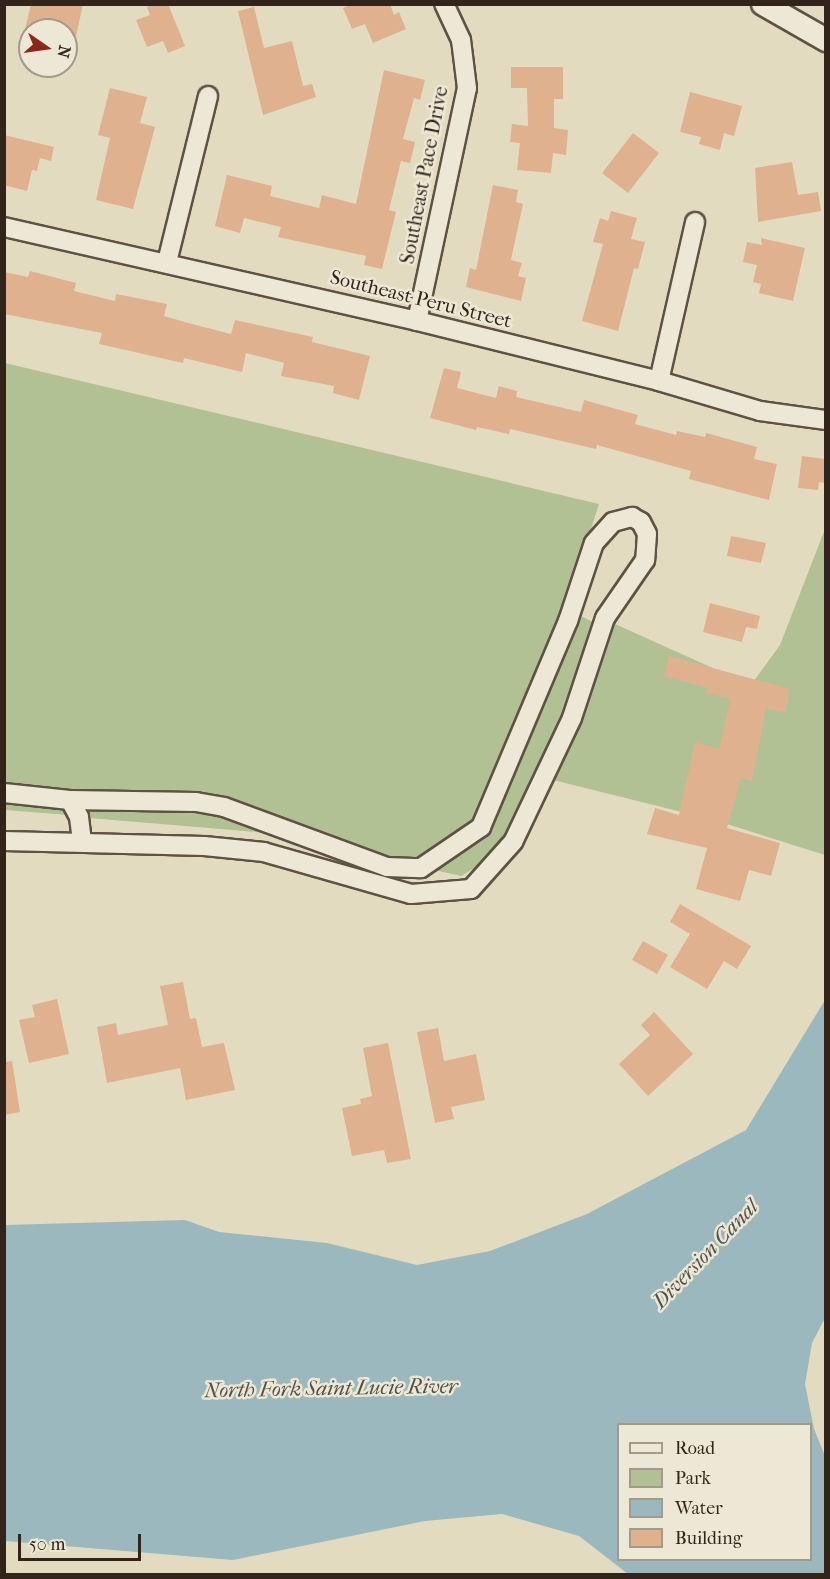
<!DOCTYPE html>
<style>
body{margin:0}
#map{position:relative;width:830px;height:1579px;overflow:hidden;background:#e3dbbf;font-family:"IM FELL French Canon",serif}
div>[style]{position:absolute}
.green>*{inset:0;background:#b2c194}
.water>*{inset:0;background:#9ab8bd}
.building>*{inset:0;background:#e0b18f}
.roads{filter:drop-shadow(2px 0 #5e5243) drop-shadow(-2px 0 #5e5243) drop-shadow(0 2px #5e5243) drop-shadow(0 -2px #5e5243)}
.minor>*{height:18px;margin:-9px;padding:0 9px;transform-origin:9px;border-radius:9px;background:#ede8d5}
.tertiary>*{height:22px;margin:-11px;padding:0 11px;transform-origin:11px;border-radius:11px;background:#ede8d5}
span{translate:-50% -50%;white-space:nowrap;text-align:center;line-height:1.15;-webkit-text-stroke:5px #ede8d5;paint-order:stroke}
.street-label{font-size:20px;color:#32241a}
.water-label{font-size:21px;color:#51504b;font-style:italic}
.frame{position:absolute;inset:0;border:6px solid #32241a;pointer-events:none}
.legend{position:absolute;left:617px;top:1423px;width:195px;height:138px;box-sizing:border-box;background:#ede8d5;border:2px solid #a29a8a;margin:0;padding:8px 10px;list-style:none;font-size:18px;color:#32241a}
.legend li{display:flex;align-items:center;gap:12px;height:30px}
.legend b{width:30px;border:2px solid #a29a8a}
.north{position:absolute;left:18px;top:18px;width:60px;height:60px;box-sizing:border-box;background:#ede8d5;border:2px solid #a29a8a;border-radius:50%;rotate:103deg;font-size:16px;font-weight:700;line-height:24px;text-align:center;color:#32241a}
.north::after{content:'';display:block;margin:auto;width:21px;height:27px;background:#8f2418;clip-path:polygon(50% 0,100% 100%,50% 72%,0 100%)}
.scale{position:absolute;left:18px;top:1534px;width:123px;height:27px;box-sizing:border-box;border:3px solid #32241a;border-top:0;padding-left:8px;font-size:18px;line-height:21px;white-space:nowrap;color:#32241a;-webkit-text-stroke:4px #ede8d5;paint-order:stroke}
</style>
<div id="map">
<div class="green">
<i style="clip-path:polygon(5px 363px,599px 504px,571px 591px,562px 607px,593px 622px,563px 715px,504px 838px,488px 860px,461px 876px,267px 833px,89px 818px,74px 789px,57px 796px,68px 815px,5px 810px)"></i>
<i style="clip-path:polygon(825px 529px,825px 855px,714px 820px,553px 780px,581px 721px,613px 623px,737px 679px,738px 703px,780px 645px)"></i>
</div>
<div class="water">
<i style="clip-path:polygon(evenodd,825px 1000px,825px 1318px,812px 1343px,805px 1384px,814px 1429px,825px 1456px,825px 1574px,628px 1574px,579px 1536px,502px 1514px,425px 1521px,233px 1560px,5px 1541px,5px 1225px,185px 1220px,219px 1232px,327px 1243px,417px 1265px,490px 1251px,587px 1214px,746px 1130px,825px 1000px,618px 1424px,810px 1424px,810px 1560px,618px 1560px,618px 1424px)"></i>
</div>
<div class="building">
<i style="clip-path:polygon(31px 4px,83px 4px,72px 55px,66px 54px,66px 30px,25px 30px)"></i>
<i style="clip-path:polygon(154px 4px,168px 4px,185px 46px,168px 53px,163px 41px,147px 47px,136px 20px,150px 15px,147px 7px)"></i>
<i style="clip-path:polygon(352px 4px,390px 4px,394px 15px,399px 12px,406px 29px,373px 43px,365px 24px,352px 29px,343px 8px)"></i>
<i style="clip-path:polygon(254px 7px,264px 48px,292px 41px,303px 86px,312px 84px,316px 97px,263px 115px,238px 11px)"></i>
<i style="clip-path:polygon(511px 67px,563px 67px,563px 99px,554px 99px,554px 128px,568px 130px,566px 155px,553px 153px,551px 173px,517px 170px,520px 143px,510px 142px,512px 124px,528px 126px,527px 88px,511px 88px)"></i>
<i style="clip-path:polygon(384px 70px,425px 80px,420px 100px,414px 98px,403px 139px,415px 142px,410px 163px,401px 161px,389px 210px,396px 212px,382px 269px,364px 265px,366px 256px,278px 237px,281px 227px,244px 218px,240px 233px,215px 226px,227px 175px,272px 186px,270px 196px,319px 208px,322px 195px,356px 204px)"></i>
<i style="clip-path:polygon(110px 88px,147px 97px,140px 123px,155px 127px,133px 209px,96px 200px,110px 138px,98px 135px)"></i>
<i style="clip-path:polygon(690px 92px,742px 106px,734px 136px,724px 133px,720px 150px,699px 144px,701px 137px,680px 132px)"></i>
<i style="clip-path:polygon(633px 133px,659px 153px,628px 193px,602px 173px)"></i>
<i style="clip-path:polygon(4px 135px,54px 147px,51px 161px,40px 158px,37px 171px,32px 170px,27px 191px,4px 185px)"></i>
<i style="clip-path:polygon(792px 162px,798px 195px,818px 192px,821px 211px,758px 222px,755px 168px)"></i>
<i style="clip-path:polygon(493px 185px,518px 190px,516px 202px,523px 204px,511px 260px,522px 263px,518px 276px,526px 278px,521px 301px,466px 287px,470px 268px,476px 270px)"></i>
<i style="clip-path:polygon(611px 211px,637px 218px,631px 239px,645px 242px,638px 269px,634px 268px,618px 331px,582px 321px,603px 244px,593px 242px,600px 218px,608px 221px)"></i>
<i style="clip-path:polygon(761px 238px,805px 248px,793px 301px,759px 293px,761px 284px,753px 282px,757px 265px,743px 262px,747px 242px,762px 245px)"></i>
<i style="clip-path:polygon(30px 271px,76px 283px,74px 291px,115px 301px,116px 294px,167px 304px,164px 316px,192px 324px,231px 334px,235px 320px,313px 337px,312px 342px,370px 356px,359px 400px,333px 393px,334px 386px,281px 376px,284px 363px,246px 353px,242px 372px,184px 358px,183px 363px,99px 344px,102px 333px,4px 314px,4px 272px,28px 277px)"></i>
<i style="clip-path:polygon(444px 368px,461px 372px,457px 388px,496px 398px,499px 386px,517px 391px,516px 397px,581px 412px,584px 400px,638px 415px,635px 424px,676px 435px,677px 431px,705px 437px,706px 433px,757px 447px,754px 459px,777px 464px,769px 500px,689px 479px,691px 471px,597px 445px,596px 449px,510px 429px,509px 434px,477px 427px,476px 430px,430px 418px)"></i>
<i style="clip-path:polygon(802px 456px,825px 459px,825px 483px,819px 482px,818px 490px,798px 488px)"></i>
<i style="clip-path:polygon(731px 536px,766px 543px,761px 563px,727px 556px)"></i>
<i style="clip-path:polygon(710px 603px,760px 616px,757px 629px,746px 627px,742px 642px,703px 632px)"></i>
<i style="clip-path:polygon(669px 656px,790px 689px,785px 712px,766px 708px,752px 781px,741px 778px,727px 828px,780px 843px,771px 876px,749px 870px,740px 901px,696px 889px,707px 848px,647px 834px,655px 808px,679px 815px,695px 742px,719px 749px,731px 699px,706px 693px,708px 688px,664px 676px)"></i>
<i style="clip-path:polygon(680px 904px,751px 946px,737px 969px,724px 961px,707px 989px,670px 967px,690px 934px,670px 922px)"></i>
<i style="clip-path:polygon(643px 941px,668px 955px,657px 974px,632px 960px)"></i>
<i style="clip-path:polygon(183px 982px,190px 1019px,196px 1018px,202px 1047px,224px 1043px,235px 1090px,186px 1100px,180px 1068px,107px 1083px,97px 1027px,116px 1023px,118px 1035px,168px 1025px,160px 986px)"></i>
<i style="clip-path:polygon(57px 999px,69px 1054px,29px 1063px,19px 1020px,35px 1017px,32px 1005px)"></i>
<i style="clip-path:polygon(654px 1012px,693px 1054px,648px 1096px,619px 1064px,650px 1035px,641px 1025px)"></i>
<i style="clip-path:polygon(438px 1028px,444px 1061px,476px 1054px,485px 1100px,451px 1107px,454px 1119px,435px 1123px,417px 1032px)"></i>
<i style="clip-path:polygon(388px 1043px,411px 1159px,387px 1163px,384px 1150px,352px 1156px,342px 1108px,361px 1104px,360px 1099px,372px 1096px,363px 1048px)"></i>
<i style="clip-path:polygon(12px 1061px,20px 1112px,4px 1115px,4px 1062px)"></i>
</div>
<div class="roads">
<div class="minor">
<i style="left:4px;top:227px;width:424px;rotate:12.8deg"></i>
<i style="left:417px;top:321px;width:249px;rotate:13.9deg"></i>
<i style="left:659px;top:381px;width:105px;rotate:16.5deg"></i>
<i style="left:760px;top:411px;width:67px;rotate:7.8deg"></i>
<i style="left:167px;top:262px;width:171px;rotate:-76.1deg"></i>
<i style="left:417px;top:321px;width:238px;rotate:-77.9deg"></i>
<i style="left:467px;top:88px;width:48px;rotate:-97.1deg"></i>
<i style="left:461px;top:40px;width:40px;rotate:-115deg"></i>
<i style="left:659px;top:381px;width:163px;rotate:-77.2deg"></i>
<i style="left:4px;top:793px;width:66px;rotate:6.1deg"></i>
<i style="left:70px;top:800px;width:126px;rotate:0.9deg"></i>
<i style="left:196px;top:802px;width:28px;rotate:10deg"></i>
<i style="left:224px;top:807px;width:174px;rotate:20.2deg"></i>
<i style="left:387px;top:867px;width:34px;rotate:2deg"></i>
<i style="left:421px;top:868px;width:73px;rotate:-34.3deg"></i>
<i style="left:481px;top:827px;width:224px;rotate:-67.1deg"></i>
<i style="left:568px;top:621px;width:82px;rotate:-71.6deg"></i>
<i style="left:594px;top:543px;width:28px;rotate:-48deg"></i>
<i style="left:613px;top:522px;width:20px;rotate:-15deg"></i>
<i style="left:632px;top:517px;width:10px;rotate:29deg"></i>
<i style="left:641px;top:522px;width:13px;rotate:63deg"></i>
<i style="left:647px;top:534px;width:26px;rotate:94deg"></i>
<i style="left:645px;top:560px;width:70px;rotate:124.6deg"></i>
<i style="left:605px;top:618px;width:105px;rotate:108.3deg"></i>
<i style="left:572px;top:718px;width:137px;rotate:115.4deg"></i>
<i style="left:513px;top:842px;width:63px;rotate:131.8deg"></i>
<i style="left:471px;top:889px;width:60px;rotate:175.2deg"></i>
<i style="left:411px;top:894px;width:153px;rotate:-164.1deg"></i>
<i style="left:264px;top:852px;width:60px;rotate:-174.3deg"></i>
<i style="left:204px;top:846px;width:200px;rotate:-178.6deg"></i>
<i style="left:70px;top:800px;width:19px;rotate:62deg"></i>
<i style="left:79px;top:817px;width:23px;rotate:83deg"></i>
</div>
<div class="tertiary">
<i style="left:763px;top:4px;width:73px;rotate:29.7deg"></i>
</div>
</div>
<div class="street-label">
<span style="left:424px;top:175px;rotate:-79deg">Southeast Pace Drive</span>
<span style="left:421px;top:299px;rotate:14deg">Southeast Peru Street</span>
</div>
<div class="water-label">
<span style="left:705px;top:1254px;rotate:-46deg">Diversion Canal</span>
<span style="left:331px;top:1388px;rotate:-1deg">North Fork Saint Lucie River</span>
</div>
<div class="frame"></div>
<ul class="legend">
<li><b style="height:8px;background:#ede8d5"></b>Road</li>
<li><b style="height:16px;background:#b2c194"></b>Park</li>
<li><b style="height:16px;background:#9ab8bd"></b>Water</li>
<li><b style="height:16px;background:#e0b18f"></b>Building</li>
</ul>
<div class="north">N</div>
<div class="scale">50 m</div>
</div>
